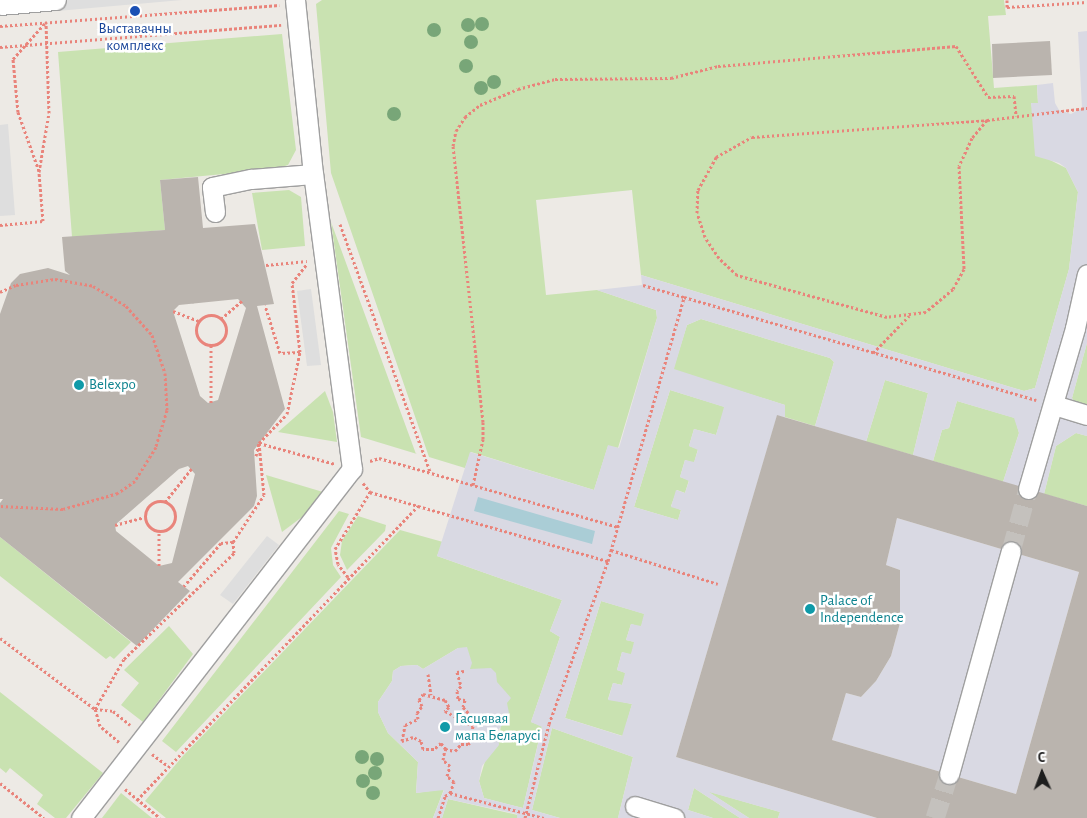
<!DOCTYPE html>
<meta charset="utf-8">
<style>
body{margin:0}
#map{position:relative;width:1087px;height:818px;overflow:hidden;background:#edeae5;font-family:"Alegreya Sans",sans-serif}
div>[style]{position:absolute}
.grass>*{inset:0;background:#c9e2b1}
.parking>*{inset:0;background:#dedede}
.plaza>*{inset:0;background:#d9d9e3}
.water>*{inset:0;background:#aacdd6}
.building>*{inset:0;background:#bab4ae}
.minor-tunnel>*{height:19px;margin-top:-9.5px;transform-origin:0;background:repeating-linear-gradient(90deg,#c4c1bd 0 19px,transparent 0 28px)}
.path>*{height:3px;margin-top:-1.5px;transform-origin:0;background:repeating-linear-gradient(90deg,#e9847b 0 2.5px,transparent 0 5px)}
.path>.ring{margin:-1.5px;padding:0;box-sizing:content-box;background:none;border:3px solid #e9847b;border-radius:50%}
.roads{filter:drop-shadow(1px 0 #9f9f9f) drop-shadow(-1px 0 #9f9f9f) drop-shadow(0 1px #9f9f9f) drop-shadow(0 -1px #9f9f9f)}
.minor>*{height:19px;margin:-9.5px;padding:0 9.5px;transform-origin:9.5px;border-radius:9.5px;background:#fff}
.trees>*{width:14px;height:14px;margin:-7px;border-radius:50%;background:#78a678}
.dots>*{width:14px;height:14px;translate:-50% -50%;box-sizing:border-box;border:2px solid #fff;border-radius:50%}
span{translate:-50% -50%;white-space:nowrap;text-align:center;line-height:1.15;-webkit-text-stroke:5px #fff;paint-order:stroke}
.transit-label{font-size:15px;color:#164399}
.culture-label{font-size:15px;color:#0d838f}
.left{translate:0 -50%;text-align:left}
.north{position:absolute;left:1017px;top:748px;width:50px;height:50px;-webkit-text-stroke:4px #fff;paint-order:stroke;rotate:358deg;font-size:14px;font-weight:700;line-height:20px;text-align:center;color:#1e1e1e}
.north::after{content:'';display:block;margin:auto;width:18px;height:22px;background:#1e1e1e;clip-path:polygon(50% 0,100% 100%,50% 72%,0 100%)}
</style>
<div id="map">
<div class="grass">
<i style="clip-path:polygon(322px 0,1004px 0,1006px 15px,988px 16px,994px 88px,1037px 85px,1038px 103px,1031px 103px,1042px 156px,1066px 168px,1078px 192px,1069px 269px,1035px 388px,1024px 391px,641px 275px,632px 190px,536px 200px,546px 295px,597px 290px,656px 310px,657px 318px,618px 448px,608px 446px,594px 490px,471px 452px,465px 468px,429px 457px,331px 173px,316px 4px)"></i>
<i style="clip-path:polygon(282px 34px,296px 150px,288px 165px,276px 169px,160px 180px,165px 230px,72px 237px,58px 52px)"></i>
<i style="clip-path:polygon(289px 190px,301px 197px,305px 246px,262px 250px,252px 193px)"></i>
<i style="clip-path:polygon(331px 222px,416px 454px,417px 454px,361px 437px)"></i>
<i style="clip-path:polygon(701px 319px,830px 358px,834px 362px,815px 426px,785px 417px,785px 405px,673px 370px,687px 325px)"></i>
<i style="clip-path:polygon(1087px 343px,1087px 410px,1077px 407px,1072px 398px)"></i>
<i style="clip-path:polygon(885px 380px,928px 393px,913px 455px,866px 442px)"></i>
<i style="clip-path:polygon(670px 390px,725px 407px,716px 435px,694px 429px,689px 446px,698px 449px,694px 463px,685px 460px,680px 477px,689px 480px,685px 493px,677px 490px,671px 506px,681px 510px,678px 520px,634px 507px)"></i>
<i style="clip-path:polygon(325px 391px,333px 412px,337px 442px,278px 432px)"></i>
<i style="clip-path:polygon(957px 401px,1015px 418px,1019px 433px,1003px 482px,933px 461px,942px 430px,949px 428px)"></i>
<i style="clip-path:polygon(1076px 433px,1087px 436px,1087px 506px,1044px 494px,1056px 446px)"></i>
<i style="clip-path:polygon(266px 475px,323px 492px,306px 514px,282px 532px)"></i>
<i style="clip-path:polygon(339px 511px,349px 514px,331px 548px,333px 565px,341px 577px,176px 752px,162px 741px)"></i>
<i style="clip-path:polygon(358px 516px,386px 525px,385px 531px,347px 570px,340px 555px,342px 541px)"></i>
<i style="clip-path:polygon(400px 530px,443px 542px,437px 556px,562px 600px,550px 631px,560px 637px,531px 722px,542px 726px,523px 808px,484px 798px,479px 781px,486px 758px,500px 740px,502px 690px,484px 670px,469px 669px,458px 648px,423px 669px,417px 665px,401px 666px,393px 671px,392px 681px,378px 702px,378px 712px,388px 733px,418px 762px,416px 793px,444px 789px,433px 818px,166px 818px,145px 801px,182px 757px)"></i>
<i style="clip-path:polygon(0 537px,131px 642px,114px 659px,110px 656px,106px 659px,0 576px)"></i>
<i style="clip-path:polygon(601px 601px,645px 614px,641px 627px,631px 624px,626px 640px,635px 642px,631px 655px,622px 652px,617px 670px,626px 673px,622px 685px,613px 683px,608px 699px,632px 704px,623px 736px,565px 718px)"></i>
<i style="clip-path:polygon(169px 626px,193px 654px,143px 722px,121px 705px,139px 683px,124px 670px)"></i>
<i style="clip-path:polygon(0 692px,103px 773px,66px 818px,55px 818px,37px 804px,43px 795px,10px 768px,6px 773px,0 768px)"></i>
<i style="clip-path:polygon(552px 728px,633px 757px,618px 818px,560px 818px,532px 810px)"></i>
<i style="clip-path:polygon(694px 788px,740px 818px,713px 818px,688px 810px)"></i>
<i style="clip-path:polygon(707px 791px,780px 812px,778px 818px,749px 818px)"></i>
<i style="clip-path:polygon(121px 793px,152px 818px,102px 818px)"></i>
<i style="clip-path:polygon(448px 799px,518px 815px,517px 818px,442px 818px)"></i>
</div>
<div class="parking">
<i style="clip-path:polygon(0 0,182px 0,0 16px)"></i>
<i style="clip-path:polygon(8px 124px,15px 215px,0 216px,0 125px)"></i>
<i style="clip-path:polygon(311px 289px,321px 365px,307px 366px,297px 291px)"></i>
<i style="clip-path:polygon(267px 536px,279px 545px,233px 604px,220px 595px)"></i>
</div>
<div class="plaza">
<i style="clip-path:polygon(evenodd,1087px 31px,1087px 343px,1072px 398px,1077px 407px,1087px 410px,1087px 436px,1076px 433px,1056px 446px,1044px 494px,1003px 482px,1019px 433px,1014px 418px,957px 401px,949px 428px,942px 430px,933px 461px,913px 455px,928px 393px,885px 380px,866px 442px,815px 426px,834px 362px,830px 358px,701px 319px,687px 325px,674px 369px,785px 405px,785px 417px,777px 416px,676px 757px,877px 818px,778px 818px,780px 812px,709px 792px,749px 818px,740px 818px,694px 788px,688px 810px,713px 818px,618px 818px,633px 757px,552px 728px,532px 810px,560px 818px,517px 818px,517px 814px,448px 799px,442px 818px,433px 818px,444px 790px,416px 793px,418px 762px,388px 733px,378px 712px,378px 702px,392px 681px,393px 671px,401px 666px,417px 665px,423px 669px,458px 648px,467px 647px,472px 663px,470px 669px,491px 668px,496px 673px,497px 682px,511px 698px,507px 703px,509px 713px,503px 716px,504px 723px,498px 730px,499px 745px,482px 766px,479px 781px,484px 798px,523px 808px,542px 727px,531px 722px,560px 637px,550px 631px,562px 600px,437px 556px,470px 452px,594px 490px,608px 445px,619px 448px,657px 318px,656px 310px,597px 290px,642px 285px,641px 275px,1024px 391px,1035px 388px,1069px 269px,1078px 192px,1066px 168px,1059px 163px,1035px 156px,1031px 103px,1038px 103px,1037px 85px,1053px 83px,1055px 103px,1059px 110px,1071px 114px,1082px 108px,1078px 32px,1087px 31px,670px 390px,724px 407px,716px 435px,694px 429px,689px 446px,698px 450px,694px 462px,685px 460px,680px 477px,689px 481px,685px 493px,676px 490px,671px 507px,681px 510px,678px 520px,634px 507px,670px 390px,1087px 31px,601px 601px,644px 614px,641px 626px,631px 624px,626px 640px,634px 642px,631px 654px,622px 652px,617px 670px,625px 673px,622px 685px,613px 683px,608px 700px,632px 704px,622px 736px,565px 718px,601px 601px)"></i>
<i style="clip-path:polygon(897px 518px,1079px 572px,1016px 794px,832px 740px,846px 693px,861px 697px,876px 681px,891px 656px,900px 623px,900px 570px,886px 565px)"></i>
</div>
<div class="water">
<i style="clip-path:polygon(478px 497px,595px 531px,592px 544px,474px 511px)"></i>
</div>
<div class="building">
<i style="clip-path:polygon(1050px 41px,1052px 75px,993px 78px,992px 44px)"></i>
<i style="clip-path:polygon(evenodd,198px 177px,203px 228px,255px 224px,274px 304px,257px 306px,285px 409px,254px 450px,257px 496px,254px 506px,178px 582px,190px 591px,137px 646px,0 537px,0 503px,3px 499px,0 499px,0 314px,11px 283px,20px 274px,48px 268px,70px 275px,65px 271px,62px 237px,165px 230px,160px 180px,198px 177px,238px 299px,246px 308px,218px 400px,208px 403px,200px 396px,173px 311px,179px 305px,238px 299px,198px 177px,188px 466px,195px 474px,172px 563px,159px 566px,116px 531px,115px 525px,179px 469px,188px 466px)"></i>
<i style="clip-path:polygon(evenodd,777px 415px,1087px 506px,1087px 818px,877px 818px,676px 757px,777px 415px,897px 518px,1079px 572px,1016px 794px,832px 740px,846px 693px,861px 697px,876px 681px,891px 656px,900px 623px,900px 570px,886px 565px,897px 518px)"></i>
</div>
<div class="minor-tunnel">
<i style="left:1011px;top:551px;width:64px;rotate:-74.7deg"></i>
<i style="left:935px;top:818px;width:46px;rotate:-72.3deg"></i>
</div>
<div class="path">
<i style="left:1007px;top:0;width:7px;rotate:90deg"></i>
<i style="left:1007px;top:7px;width:80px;rotate:-3.6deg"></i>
<i style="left:0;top:26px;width:280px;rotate:-4.3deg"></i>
<i style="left:0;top:47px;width:282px;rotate:-4.5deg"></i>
<i style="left:987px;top:120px;width:23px;rotate:130deg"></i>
<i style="left:972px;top:138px;width:31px;rotate:115deg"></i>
<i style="left:959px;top:166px;width:103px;rotate:87.2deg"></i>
<i style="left:964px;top:269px;width:23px;rotate:119deg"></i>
<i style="left:953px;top:289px;width:35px;rotate:140deg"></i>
<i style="left:926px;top:312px;width:39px;rotate:173deg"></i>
<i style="left:887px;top:317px;width:156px;rotate:-164.4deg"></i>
<i style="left:737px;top:275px;width:25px;rotate:-137deg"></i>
<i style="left:719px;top:258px;width:25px;rotate:-124deg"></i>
<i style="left:705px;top:237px;width:25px;rotate:-108deg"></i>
<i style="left:697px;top:213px;width:23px;rotate:-88deg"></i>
<i style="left:698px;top:190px;width:38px;rotate:-61deg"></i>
<i style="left:716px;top:157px;width:41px;rotate:-29.1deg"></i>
<i style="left:752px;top:137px;width:236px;rotate:-4.1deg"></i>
<i style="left:987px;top:120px;width:101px;rotate:-6.8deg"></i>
<i style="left:39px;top:171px;width:63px;rotate:-109.6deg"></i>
<i style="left:18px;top:112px;width:53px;rotate:-95.4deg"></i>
<i style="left:13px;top:59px;width:50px;rotate:-48.3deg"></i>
<i style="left:340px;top:224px;width:263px;rotate:70deg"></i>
<i style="left:0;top:225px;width:43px;rotate:-5.3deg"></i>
<i style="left:43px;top:221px;width:49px;rotate:-94.7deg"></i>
<i style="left:39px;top:172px;width:60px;rotate:-80.4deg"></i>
<i style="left:49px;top:113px;width:91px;rotate:-91.9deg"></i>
<i style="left:266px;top:265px;width:41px;rotate:-5.6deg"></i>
<i style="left:643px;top:285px;width:43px;rotate:16.3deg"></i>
<i style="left:0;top:292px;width:17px;rotate:-24deg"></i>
<i style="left:16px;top:285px;width:39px;rotate:-9deg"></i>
<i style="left:55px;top:279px;width:39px;rotate:10deg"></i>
<i style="left:93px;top:286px;width:39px;rotate:31deg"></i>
<i style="left:126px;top:306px;width:39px;rotate:48deg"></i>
<i style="left:152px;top:335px;width:40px;rotate:71.1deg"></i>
<i style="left:165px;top:373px;width:37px;rotate:87deg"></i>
<i style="left:167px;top:410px;width:39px;rotate:107deg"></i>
<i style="left:156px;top:447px;width:40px;rotate:122deg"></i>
<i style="left:135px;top:481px;width:21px;rotate:145deg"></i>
<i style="left:118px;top:493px;width:57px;rotate:163.8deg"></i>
<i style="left:63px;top:509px;width:63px;rotate:-177.3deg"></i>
<i style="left:173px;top:311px;width:28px;rotate:21deg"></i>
<i class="ring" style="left:196px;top:315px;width:27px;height:27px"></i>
<i style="left:221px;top:319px;width:28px;rotate:-41deg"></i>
<i style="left:300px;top:352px;width:69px;rotate:-96.6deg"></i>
<i style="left:292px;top:283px;width:24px;rotate:-52deg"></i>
<i style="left:873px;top:353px;width:52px;rotate:-45.8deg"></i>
<i style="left:211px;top:403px;width:58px;rotate:-90deg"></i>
<i style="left:256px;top:456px;width:13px;rotate:-77deg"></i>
<i style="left:259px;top:443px;width:79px;rotate:15.4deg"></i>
<i style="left:370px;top:461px;width:9px;rotate:-18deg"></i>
<i style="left:379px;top:458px;width:249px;rotate:16.1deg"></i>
<i style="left:363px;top:483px;width:11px;rotate:52deg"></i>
<i style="left:370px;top:492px;width:248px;rotate:16.2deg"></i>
<i style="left:473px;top:485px;width:47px;rotate:-77.7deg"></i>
<i style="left:483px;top:439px;width:17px;rotate:-90deg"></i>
<i style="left:483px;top:422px;width:278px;rotate:-96.2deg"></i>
<i style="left:453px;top:146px;width:15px;rotate:-79deg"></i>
<i style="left:456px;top:131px;width:17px;rotate:-57deg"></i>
<i style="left:465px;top:117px;width:19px;rotate:-39deg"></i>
<i style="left:480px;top:105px;width:41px;rotate:-22.8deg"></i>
<i style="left:518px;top:89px;width:38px;rotate:-15deg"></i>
<i style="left:555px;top:79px;width:116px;rotate:-0.5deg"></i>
<i style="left:671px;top:78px;width:49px;rotate:-14.3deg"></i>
<i style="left:718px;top:66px;width:239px;rotate:-4.8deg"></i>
<i style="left:956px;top:46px;width:60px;rotate:57.9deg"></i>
<i style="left:988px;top:97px;width:26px;rotate:-2deg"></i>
<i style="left:1014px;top:96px;width:20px;rotate:84deg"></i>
<i class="ring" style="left:145px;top:501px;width:27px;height:27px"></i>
<i style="left:165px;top:502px;width:43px;rotate:-51.5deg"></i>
<i style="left:115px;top:525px;width:30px;rotate:-15deg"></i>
<i style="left:233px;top:542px;width:56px;rotate:-56.6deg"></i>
<i style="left:264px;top:495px;width:52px;rotate:-95.5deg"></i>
<i style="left:259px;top:443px;width:40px;rotate:-46deg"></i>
<i style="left:287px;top:414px;width:63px;rotate:-78.2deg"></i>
<i style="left:300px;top:352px;width:20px;rotate:177deg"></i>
<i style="left:280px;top:353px;width:50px;rotate:-107.4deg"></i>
<i style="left:611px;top:550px;width:112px;rotate:17.6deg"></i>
<i style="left:159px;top:566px;width:35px;rotate:-90deg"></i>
<i style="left:348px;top:577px;width:16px;rotate:-128deg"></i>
<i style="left:338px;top:564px;width:15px;rotate:-101deg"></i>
<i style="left:335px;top:549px;width:67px;rotate:-58.4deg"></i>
<i style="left:0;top:638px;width:119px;rotate:36.8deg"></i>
<i style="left:95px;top:709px;width:18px;rotate:6deg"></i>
<i style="left:113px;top:711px;width:22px;rotate:39deg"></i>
<i style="left:464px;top:671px;width:7px;rotate:172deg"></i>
<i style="left:457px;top:672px;width:15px;rotate:74deg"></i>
<i style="left:461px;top:686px;width:6px;rotate:129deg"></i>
<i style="left:457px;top:691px;width:8px;rotate:83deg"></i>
<i style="left:458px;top:699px;width:7px;rotate:8deg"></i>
<i style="left:465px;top:700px;width:7px;rotate:106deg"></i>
<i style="left:463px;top:707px;width:13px;rotate:48deg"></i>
<i style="left:472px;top:717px;width:8px;rotate:90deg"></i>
<i style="left:428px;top:674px;width:21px;rotate:82deg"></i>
<i style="left:119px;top:742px;width:25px;rotate:-140deg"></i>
<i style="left:100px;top:726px;width:18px;rotate:-106deg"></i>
<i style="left:95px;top:709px;width:58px;rotate:-59.9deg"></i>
<i style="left:124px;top:659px;width:153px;rotate:-43.9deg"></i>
<i style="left:234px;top:553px;width:11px;rotate:-95deg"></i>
<i style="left:233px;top:542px;width:12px;rotate:175deg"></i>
<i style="left:221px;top:543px;width:57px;rotate:130.7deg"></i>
<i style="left:446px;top:749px;width:8px;rotate:-130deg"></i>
<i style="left:441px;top:743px;width:9px;rotate:139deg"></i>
<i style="left:434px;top:749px;width:11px;rotate:180deg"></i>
<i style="left:423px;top:749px;width:8px;rotate:-104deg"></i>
<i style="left:421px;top:741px;width:9px;rotate:-153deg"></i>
<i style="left:413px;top:737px;width:12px;rotate:160deg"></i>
<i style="left:402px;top:741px;width:16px;rotate:-79deg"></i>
<i style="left:405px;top:725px;width:14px;rotate:-25deg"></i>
<i style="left:418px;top:719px;width:6px;rotate:-99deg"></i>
<i style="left:417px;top:713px;width:9px;rotate:-54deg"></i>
<i style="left:422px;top:706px;width:7px;rotate:-117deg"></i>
<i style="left:419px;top:700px;width:7px;rotate:-56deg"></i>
<i style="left:423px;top:694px;width:23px;rotate:15deg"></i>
<i style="left:445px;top:700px;width:8px;rotate:60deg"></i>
<i style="left:449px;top:707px;width:6px;rotate:135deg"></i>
<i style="left:445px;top:711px;width:32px;rotate:28deg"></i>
<i style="left:473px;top:726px;width:14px;rotate:102deg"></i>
<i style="left:152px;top:754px;width:20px;rotate:37deg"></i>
<i style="left:0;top:783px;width:56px;rotate:38.5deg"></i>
<i style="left:125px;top:789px;width:45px;rotate:39.6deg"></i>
<i style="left:450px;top:793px;width:12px;rotate:-70deg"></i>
<i style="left:454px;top:782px;width:9px;rotate:-139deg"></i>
<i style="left:447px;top:776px;width:10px;rotate:-73deg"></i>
<i style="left:450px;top:766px;width:9px;rotate:-139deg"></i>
<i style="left:443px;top:760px;width:11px;rotate:-80deg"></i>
<i style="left:445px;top:749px;width:10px;rotate:11deg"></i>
<i style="left:455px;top:751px;width:9px;rotate:-49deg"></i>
<i style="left:461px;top:744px;width:7px"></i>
<i style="left:468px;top:744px;width:13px;rotate:-39deg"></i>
<i style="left:478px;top:736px;width:17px;rotate:13deg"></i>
<i style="left:137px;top:800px;width:407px;rotate:-46.3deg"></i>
<i style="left:438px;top:818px;width:23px;rotate:-72deg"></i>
<i style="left:445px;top:796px;width:6px;rotate:-31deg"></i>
<i style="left:450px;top:793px;width:97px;rotate:14.9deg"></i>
<i style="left:525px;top:818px;width:97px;rotate:-75.7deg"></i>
<i style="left:549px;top:724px;width:173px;rotate:-70.1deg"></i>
<i style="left:608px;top:561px;width:275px;rotate:-73.9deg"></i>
<i style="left:684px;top:297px;width:367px;rotate:16.3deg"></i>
</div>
<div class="roads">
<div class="minor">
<i style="left:0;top:5px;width:56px;rotate:-5.1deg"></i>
<i style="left:215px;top:212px;width:25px;rotate:-97deg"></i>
<i style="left:212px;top:187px;width:40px;rotate:-12deg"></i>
<i style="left:251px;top:179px;width:62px;rotate:-4.6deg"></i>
<i style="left:1054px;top:405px;width:34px;rotate:17deg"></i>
<i style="left:1028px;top:489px;width:168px;rotate:-73.7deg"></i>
<i style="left:1075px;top:328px;width:55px;rotate:-77.5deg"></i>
<i style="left:949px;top:774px;width:231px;rotate:-74.5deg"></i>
<i style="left:635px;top:806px;width:41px;rotate:17.1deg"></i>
<i style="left:81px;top:818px;width:442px;rotate:-52.2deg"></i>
<i style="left:352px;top:469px;width:298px;rotate:-97.5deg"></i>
<i style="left:313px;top:174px;width:175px;rotate:-95.9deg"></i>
</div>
</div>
<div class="trees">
<i style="left:482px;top:24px"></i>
<i style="left:468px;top:25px"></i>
<i style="left:434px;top:30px"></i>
<i style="left:471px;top:42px"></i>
<i style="left:466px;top:66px"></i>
<i style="left:494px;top:82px"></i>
<i style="left:481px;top:88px"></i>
<i style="left:394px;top:114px"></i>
<i style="left:362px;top:757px"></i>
<i style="left:377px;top:759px"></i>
<i style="left:375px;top:773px"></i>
<i style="left:363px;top:781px"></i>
<i style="left:373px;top:793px"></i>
</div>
<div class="dots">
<i style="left:135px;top:11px;background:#1a4fb4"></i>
<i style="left:79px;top:385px;background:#0f9aa8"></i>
<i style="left:810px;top:609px;background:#0f9aa8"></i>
<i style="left:445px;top:727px;background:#0f9aa8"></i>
</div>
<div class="transit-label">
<span style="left:135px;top:37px">Выставачны<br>комплекс</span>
</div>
<div class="culture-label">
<span class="left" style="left:89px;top:385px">Belexpo</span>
<span class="left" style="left:820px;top:609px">Palace of<br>Independence</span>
<span class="left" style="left:455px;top:727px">Гасцявая<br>мапа Беларусі</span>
</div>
<div class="north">С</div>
</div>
